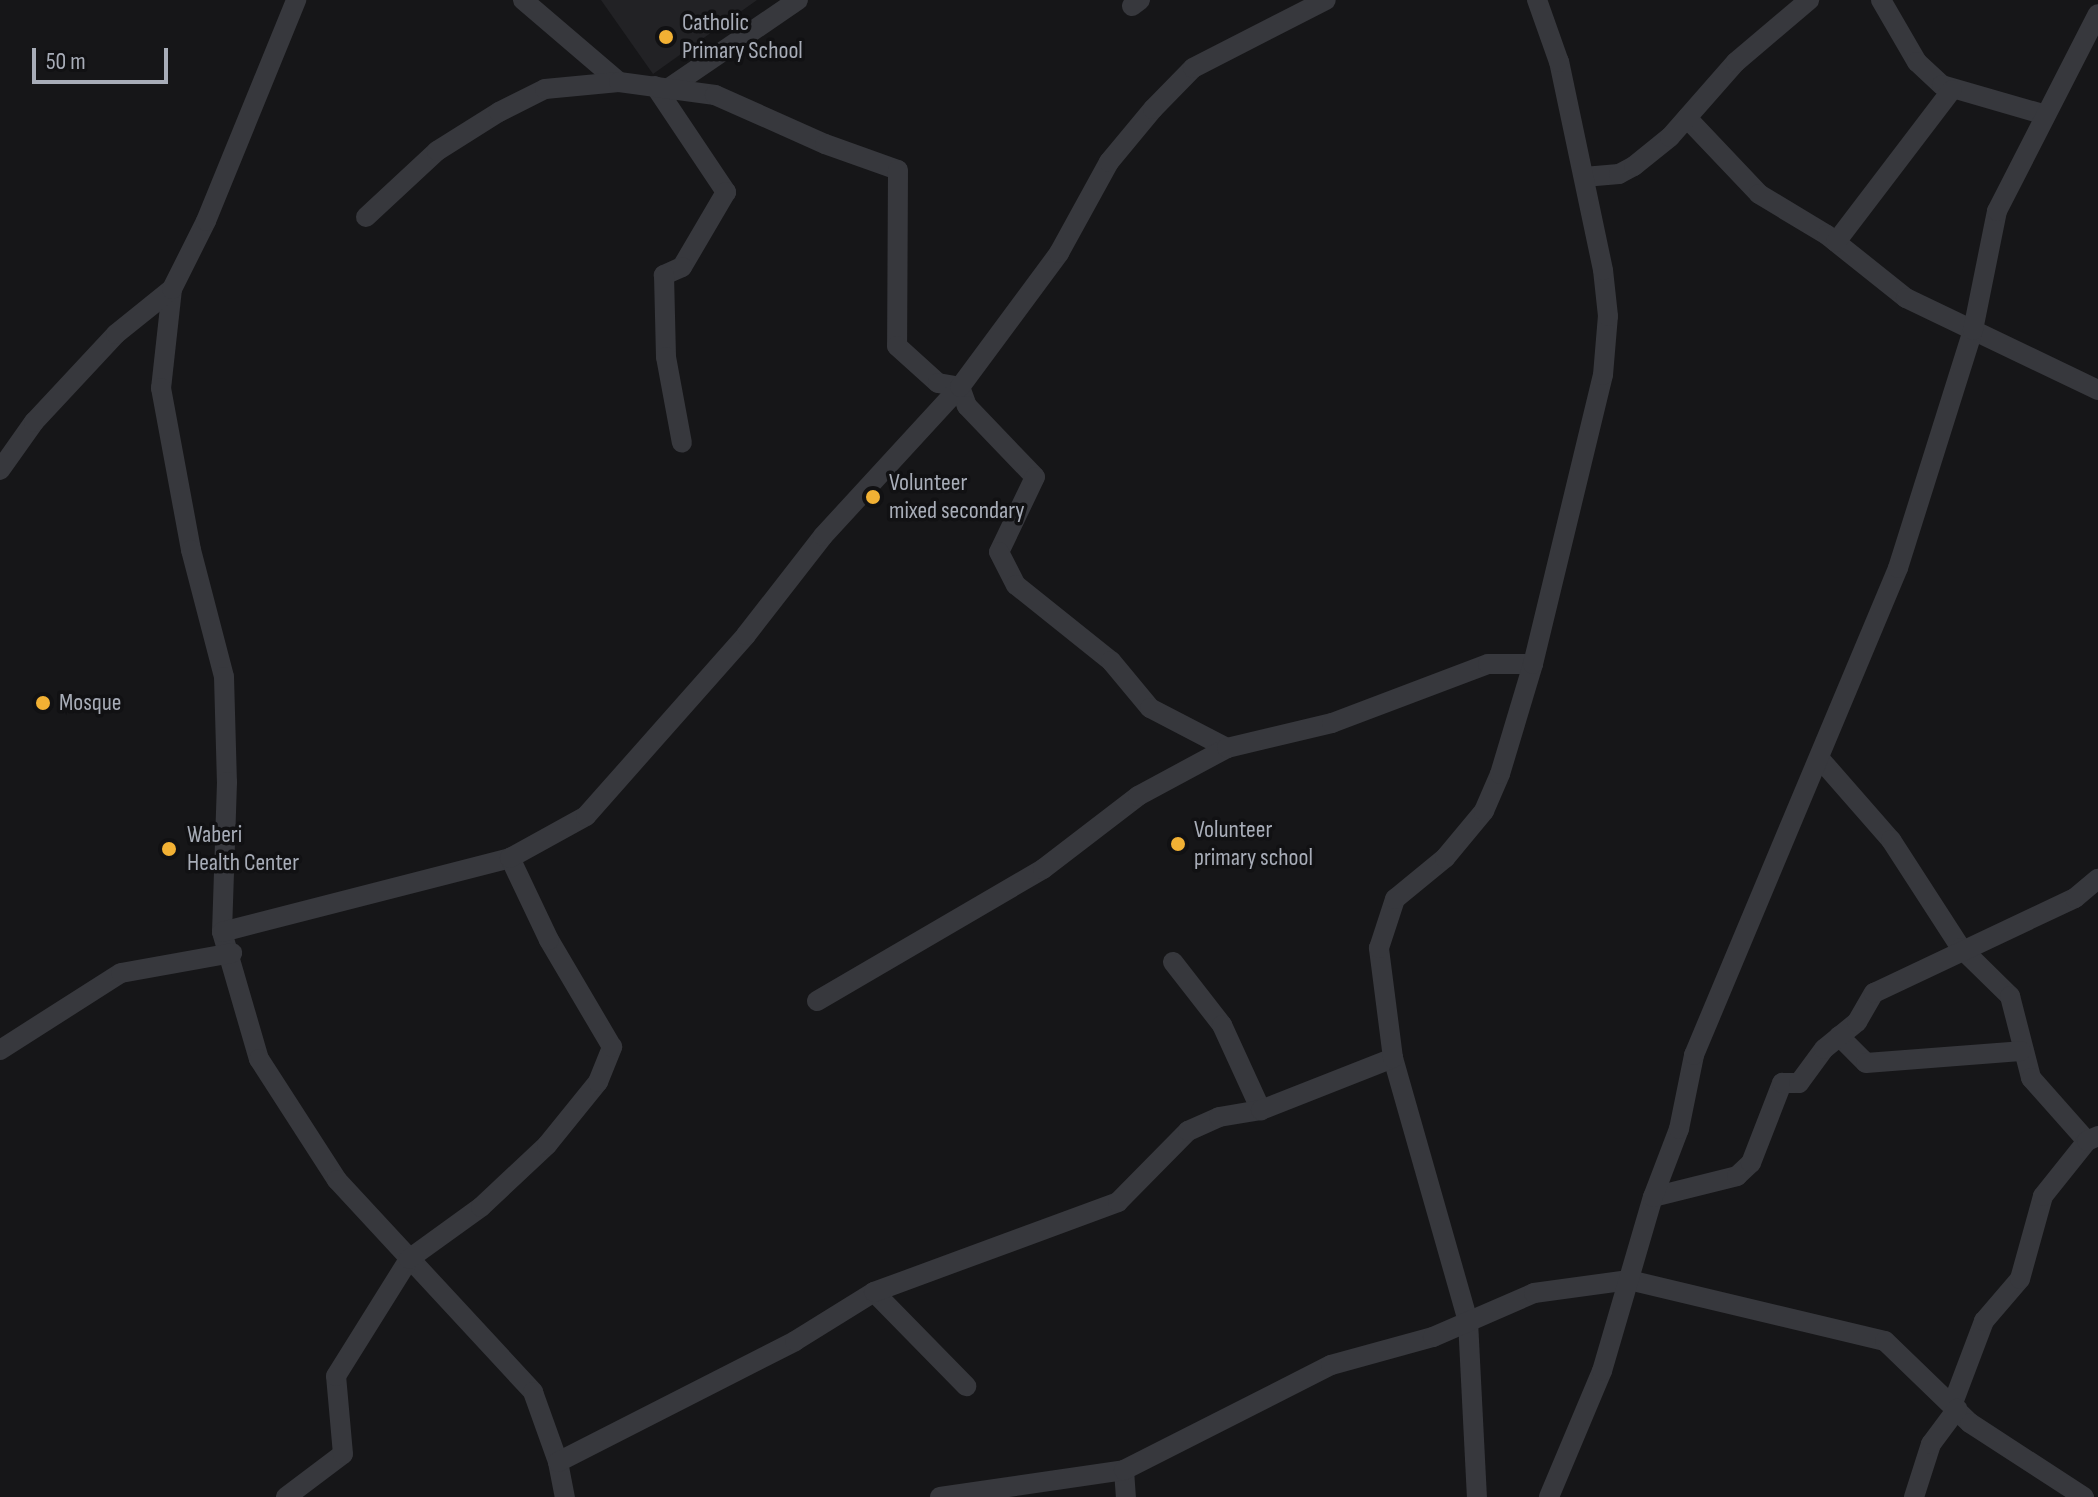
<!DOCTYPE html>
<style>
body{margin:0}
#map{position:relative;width:2098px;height:1497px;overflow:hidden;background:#161618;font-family:"Sofia Sans Condensed",sans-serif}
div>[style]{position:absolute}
.built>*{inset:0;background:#222225}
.minor>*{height:20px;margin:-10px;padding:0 10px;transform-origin:10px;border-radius:10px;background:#37383d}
.dots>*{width:22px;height:22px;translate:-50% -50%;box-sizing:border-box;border:4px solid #111113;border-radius:50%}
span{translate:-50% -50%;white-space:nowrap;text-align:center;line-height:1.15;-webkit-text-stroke:7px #111113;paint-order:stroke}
.poi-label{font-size:24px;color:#a8adb8}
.left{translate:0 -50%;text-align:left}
.scale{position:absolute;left:32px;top:48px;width:136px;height:36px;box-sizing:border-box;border:4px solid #a8adb8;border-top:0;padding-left:10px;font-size:24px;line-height:28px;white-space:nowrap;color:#a8adb8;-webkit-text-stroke:6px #111113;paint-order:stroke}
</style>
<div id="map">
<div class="built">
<i style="clip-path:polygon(601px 0,757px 0,653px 74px)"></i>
</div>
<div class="minor">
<i style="left:523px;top:0;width:126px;rotate:40.5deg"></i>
<i style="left:1881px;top:0;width:72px;rotate:59.9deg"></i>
<i style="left:1917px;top:62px;width:34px;rotate:43deg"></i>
<i style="left:1942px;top:85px;width:108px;rotate:16.1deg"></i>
<i style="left:1132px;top:6px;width:10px;rotate:-37deg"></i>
<i style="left:655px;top:86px;width:128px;rotate:56.2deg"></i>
<i style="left:726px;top:192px;width:87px;rotate:120.4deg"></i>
<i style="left:682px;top:267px;width:20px;rotate:156deg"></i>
<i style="left:664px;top:275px;width:82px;rotate:88.6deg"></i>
<i style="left:666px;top:357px;width:87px;rotate:79.5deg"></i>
<i style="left:669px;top:88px;width:156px;rotate:-34.3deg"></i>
<i style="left:1687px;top:118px;width:105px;rotate:46.5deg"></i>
<i style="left:1759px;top:194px;width:79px;rotate:31.1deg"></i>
<i style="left:1827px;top:235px;width:101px;rotate:38.6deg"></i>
<i style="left:1906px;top:298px;width:213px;rotate:25.6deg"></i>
<i style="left:1584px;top:177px;width:35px;rotate:-5deg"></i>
<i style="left:1619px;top:174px;width:17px;rotate:-28deg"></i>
<i style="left:1634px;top:166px;width:46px;rotate:-38.9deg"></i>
<i style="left:1670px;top:137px;width:100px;rotate:-48.7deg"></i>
<i style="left:1736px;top:62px;width:96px;rotate:-40.3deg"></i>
<i style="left:366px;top:217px;width:97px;rotate:-42.9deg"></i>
<i style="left:437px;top:151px;width:73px;rotate:-32.2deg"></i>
<i style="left:499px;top:112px;width:51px;rotate:-26.6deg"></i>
<i style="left:545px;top:89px;width:74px;rotate:-5.4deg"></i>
<i style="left:619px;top:82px;width:97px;rotate:7.7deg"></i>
<i style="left:715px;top:95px;width:120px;rotate:24deg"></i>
<i style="left:825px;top:144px;width:77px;rotate:19.6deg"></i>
<i style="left:898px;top:170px;width:176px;rotate:90.3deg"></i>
<i style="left:897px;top:346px;width:55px;rotate:42.1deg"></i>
<i style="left:938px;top:383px;width:22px;rotate:10deg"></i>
<i style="left:960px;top:387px;width:20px;rotate:70deg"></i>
<i style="left:967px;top:406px;width:98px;rotate:46.2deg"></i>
<i style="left:1035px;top:477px;width:83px;rotate:115.6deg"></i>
<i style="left:999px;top:552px;width:37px;rotate:63deg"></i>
<i style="left:1016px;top:585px;width:122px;rotate:38.7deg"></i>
<i style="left:1111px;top:661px;width:61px;rotate:50.3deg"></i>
<i style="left:1150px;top:708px;width:87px;rotate:27.5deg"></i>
<i style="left:1836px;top:242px;width:191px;rotate:-52.7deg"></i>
<i style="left:172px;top:289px;width:100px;rotate:96.3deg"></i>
<i style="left:161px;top:388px;width:165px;rotate:79.5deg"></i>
<i style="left:191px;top:550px;width:131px;rotate:75.4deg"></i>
<i style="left:224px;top:677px;width:105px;rotate:88.4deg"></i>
<i style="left:227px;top:782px;width:150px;rotate:91.9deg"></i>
<i style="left:222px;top:932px;width:132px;rotate:73.8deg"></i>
<i style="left:259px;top:1059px;width:144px;rotate:57.2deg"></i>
<i style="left:337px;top:1180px;width:289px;rotate:47.2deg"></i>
<i style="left:533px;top:1392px;width:74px;rotate:70.3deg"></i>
<i style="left:558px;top:1462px;width:36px;rotate:79deg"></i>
<i style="left:0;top:470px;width:59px;rotate:-54.7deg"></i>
<i style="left:34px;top:422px;width:120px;rotate:-47deg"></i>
<i style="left:116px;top:334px;width:72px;rotate:-38.8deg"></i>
<i style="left:172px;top:289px;width:76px;rotate:-63.4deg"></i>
<i style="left:206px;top:221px;width:239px;rotate:-67.8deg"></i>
<i style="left:1820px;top:759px;width:108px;rotate:48.8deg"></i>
<i style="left:1891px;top:840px;width:129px;rotate:57.1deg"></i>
<i style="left:1961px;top:948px;width:69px;rotate:44.4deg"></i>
<i style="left:2010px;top:996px;width:85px;rotate:75.6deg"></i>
<i style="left:2031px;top:1078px;width:84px;rotate:48.4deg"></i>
<i style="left:222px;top:932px;width:297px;rotate:-14.4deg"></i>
<i style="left:1173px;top:962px;width:80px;rotate:52.1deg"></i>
<i style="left:1222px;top:1025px;width:94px;rotate:65.4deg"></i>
<i style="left:817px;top:1001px;width:262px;rotate:-30.3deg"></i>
<i style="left:1043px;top:869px;width:120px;rotate:-37.5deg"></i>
<i style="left:1138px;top:796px;width:101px;rotate:-28.3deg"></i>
<i style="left:1227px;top:748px;width:108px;rotate:-13.4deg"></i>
<i style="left:1332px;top:723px;width:167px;rotate:-20.7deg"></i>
<i style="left:1488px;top:664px;width:45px"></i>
<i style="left:1839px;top:1036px;width:38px;rotate:45deg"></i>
<i style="left:1866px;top:1063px;width:155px;rotate:-4.4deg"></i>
<i style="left:0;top:1050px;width:143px;rotate:-32.5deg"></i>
<i style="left:121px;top:973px;width:113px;rotate:-10.2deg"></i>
<i style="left:1393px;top:1058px;width:273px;rotate:74.1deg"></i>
<i style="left:1468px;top:1321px;width:176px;rotate:87.1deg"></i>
<i style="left:1653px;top:1197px;width:87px;rotate:-14deg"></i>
<i style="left:1737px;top:1176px;width:19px;rotate:-43deg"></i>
<i style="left:1751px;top:1163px;width:86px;rotate:-68.8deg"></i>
<i style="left:1782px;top:1083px;width:17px"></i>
<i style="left:1799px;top:1083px;width:42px;rotate:-53.7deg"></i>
<i style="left:1824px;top:1049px;width:43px;rotate:-39.3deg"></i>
<i style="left:1857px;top:1022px;width:34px;rotate:-60deg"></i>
<i style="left:1874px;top:993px;width:222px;rotate:-25.3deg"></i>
<i style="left:2075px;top:898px;width:30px;rotate:-40deg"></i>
<i style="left:874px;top:1292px;width:132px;rotate:45.6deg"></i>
<i style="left:1953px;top:1403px;width:88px;rotate:-69.3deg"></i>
<i style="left:1984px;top:1321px;width:55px;rotate:-49.4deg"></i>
<i style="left:2020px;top:1279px;width:86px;rotate:-74.5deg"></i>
<i style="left:2043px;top:1196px;width:70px;rotate:-51.3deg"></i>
<i style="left:2087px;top:1141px;width:12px;rotate:-24deg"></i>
<i style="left:558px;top:1462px;width:266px;rotate:-27deg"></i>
<i style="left:795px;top:1341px;width:93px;rotate:-31.8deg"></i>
<i style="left:874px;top:1292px;width:260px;rotate:-20.2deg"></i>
<i style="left:1118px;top:1202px;width:100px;rotate:-45.4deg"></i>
<i style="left:1188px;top:1131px;width:34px;rotate:-24deg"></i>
<i style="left:1219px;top:1117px;width:43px;rotate:-9.5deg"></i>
<i style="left:1261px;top:1110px;width:142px;rotate:-21.5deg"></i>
<i style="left:1393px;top:1058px;width:111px;rotate:-97.3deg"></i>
<i style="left:1379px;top:948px;width:52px;rotate:-71.9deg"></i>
<i style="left:1395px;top:899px;width:65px;rotate:-39.4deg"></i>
<i style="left:1445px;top:858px;width:61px;rotate:-50.3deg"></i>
<i style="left:1484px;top:811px;width:40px;rotate:-66.6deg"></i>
<i style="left:1500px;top:774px;width:115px;rotate:-73.3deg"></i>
<i style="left:1533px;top:664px;width:297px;rotate:-76.4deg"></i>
<i style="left:1603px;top:375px;width:59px;rotate:-85.2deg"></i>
<i style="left:1608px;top:316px;width:46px;rotate:-96.2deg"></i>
<i style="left:1603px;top:270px;width:213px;rotate:-101.9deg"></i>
<i style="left:1559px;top:62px;width:66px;rotate:-109.5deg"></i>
<i style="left:1124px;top:1470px;width:27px;rotate:86deg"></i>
<i style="left:286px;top:1497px;width:71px;rotate:-37deg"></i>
<i style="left:343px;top:1454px;width:78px;rotate:-95.1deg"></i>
<i style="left:336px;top:1376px;width:138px;rotate:-58deg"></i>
<i style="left:409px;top:1259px;width:89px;rotate:-35.8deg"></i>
<i style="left:481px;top:1207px;width:91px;rotate:-43.2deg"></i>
<i style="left:547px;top:1145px;width:81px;rotate:-51deg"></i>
<i style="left:598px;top:1082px;width:38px;rotate:-68deg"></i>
<i style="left:612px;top:1047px;width:124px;rotate:-120.5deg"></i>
<i style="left:549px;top:940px;width:91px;rotate:-115.4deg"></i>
<i style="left:510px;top:858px;width:87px;rotate:-28.9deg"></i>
<i style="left:586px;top:816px;width:242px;rotate:-48.5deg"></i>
<i style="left:746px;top:635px;width:125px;rotate:-52.1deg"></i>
<i style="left:823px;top:536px;width:202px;rotate:-47.4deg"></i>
<i style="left:960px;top:387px;width:167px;rotate:-53.5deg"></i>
<i style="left:1059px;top:253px;width:104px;rotate:-61.2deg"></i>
<i style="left:1109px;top:162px;width:69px;rotate:-50.3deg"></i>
<i style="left:1153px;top:109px;width:57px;rotate:-45.7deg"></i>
<i style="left:1193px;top:68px;width:149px;rotate:-27.1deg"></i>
<i style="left:940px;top:1497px;width:186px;rotate:-8.3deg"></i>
<i style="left:1124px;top:1470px;width:232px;rotate:-26.9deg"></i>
<i style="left:1331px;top:1365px;width:106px;rotate:-15.4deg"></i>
<i style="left:1433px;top:1337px;width:110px;rotate:-23.5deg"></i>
<i style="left:1534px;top:1293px;width:96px;rotate:-7.8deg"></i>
<i style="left:1629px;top:1280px;width:263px;rotate:13.4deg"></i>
<i style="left:1885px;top:1341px;width:118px;rotate:44deg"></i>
<i style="left:1970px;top:1423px;width:136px;rotate:33deg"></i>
<i style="left:1549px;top:1497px;width:137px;rotate:-67.2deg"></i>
<i style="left:1602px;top:1371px;width:181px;rotate:-73.7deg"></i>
<i style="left:1653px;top:1197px;width:73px;rotate:-69.1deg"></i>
<i style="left:1679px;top:1129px;width:76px;rotate:-78.5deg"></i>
<i style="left:1694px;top:1055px;width:528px;rotate:-67.27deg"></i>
<i style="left:1898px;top:568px;width:250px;rotate:-72.5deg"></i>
<i style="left:1973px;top:330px;width:121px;rotate:-78.6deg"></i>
<i style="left:1997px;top:211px;width:221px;rotate:-62.9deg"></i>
<i style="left:1914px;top:1497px;width:56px;rotate:-72.2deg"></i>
<i style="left:1931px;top:1444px;width:44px;rotate:-53.4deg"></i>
</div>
<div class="dots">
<i style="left:666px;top:37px;background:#f2b134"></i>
<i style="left:873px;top:497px;background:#f2b134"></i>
<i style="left:43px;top:703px;background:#f2b134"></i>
<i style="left:1178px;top:844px;background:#f2b134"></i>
<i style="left:169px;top:849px;background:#f2b134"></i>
</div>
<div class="poi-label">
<span class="left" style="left:682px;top:37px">Catholic<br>Primary School</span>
<span class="left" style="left:889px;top:497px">Volunteer<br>mixed secondary</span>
<span class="left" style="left:59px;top:703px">Mosque</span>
<span class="left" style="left:1194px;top:844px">Volunteer<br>primary school</span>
<span class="left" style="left:187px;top:849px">Waberi<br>Health Center</span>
</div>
<div class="scale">50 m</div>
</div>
